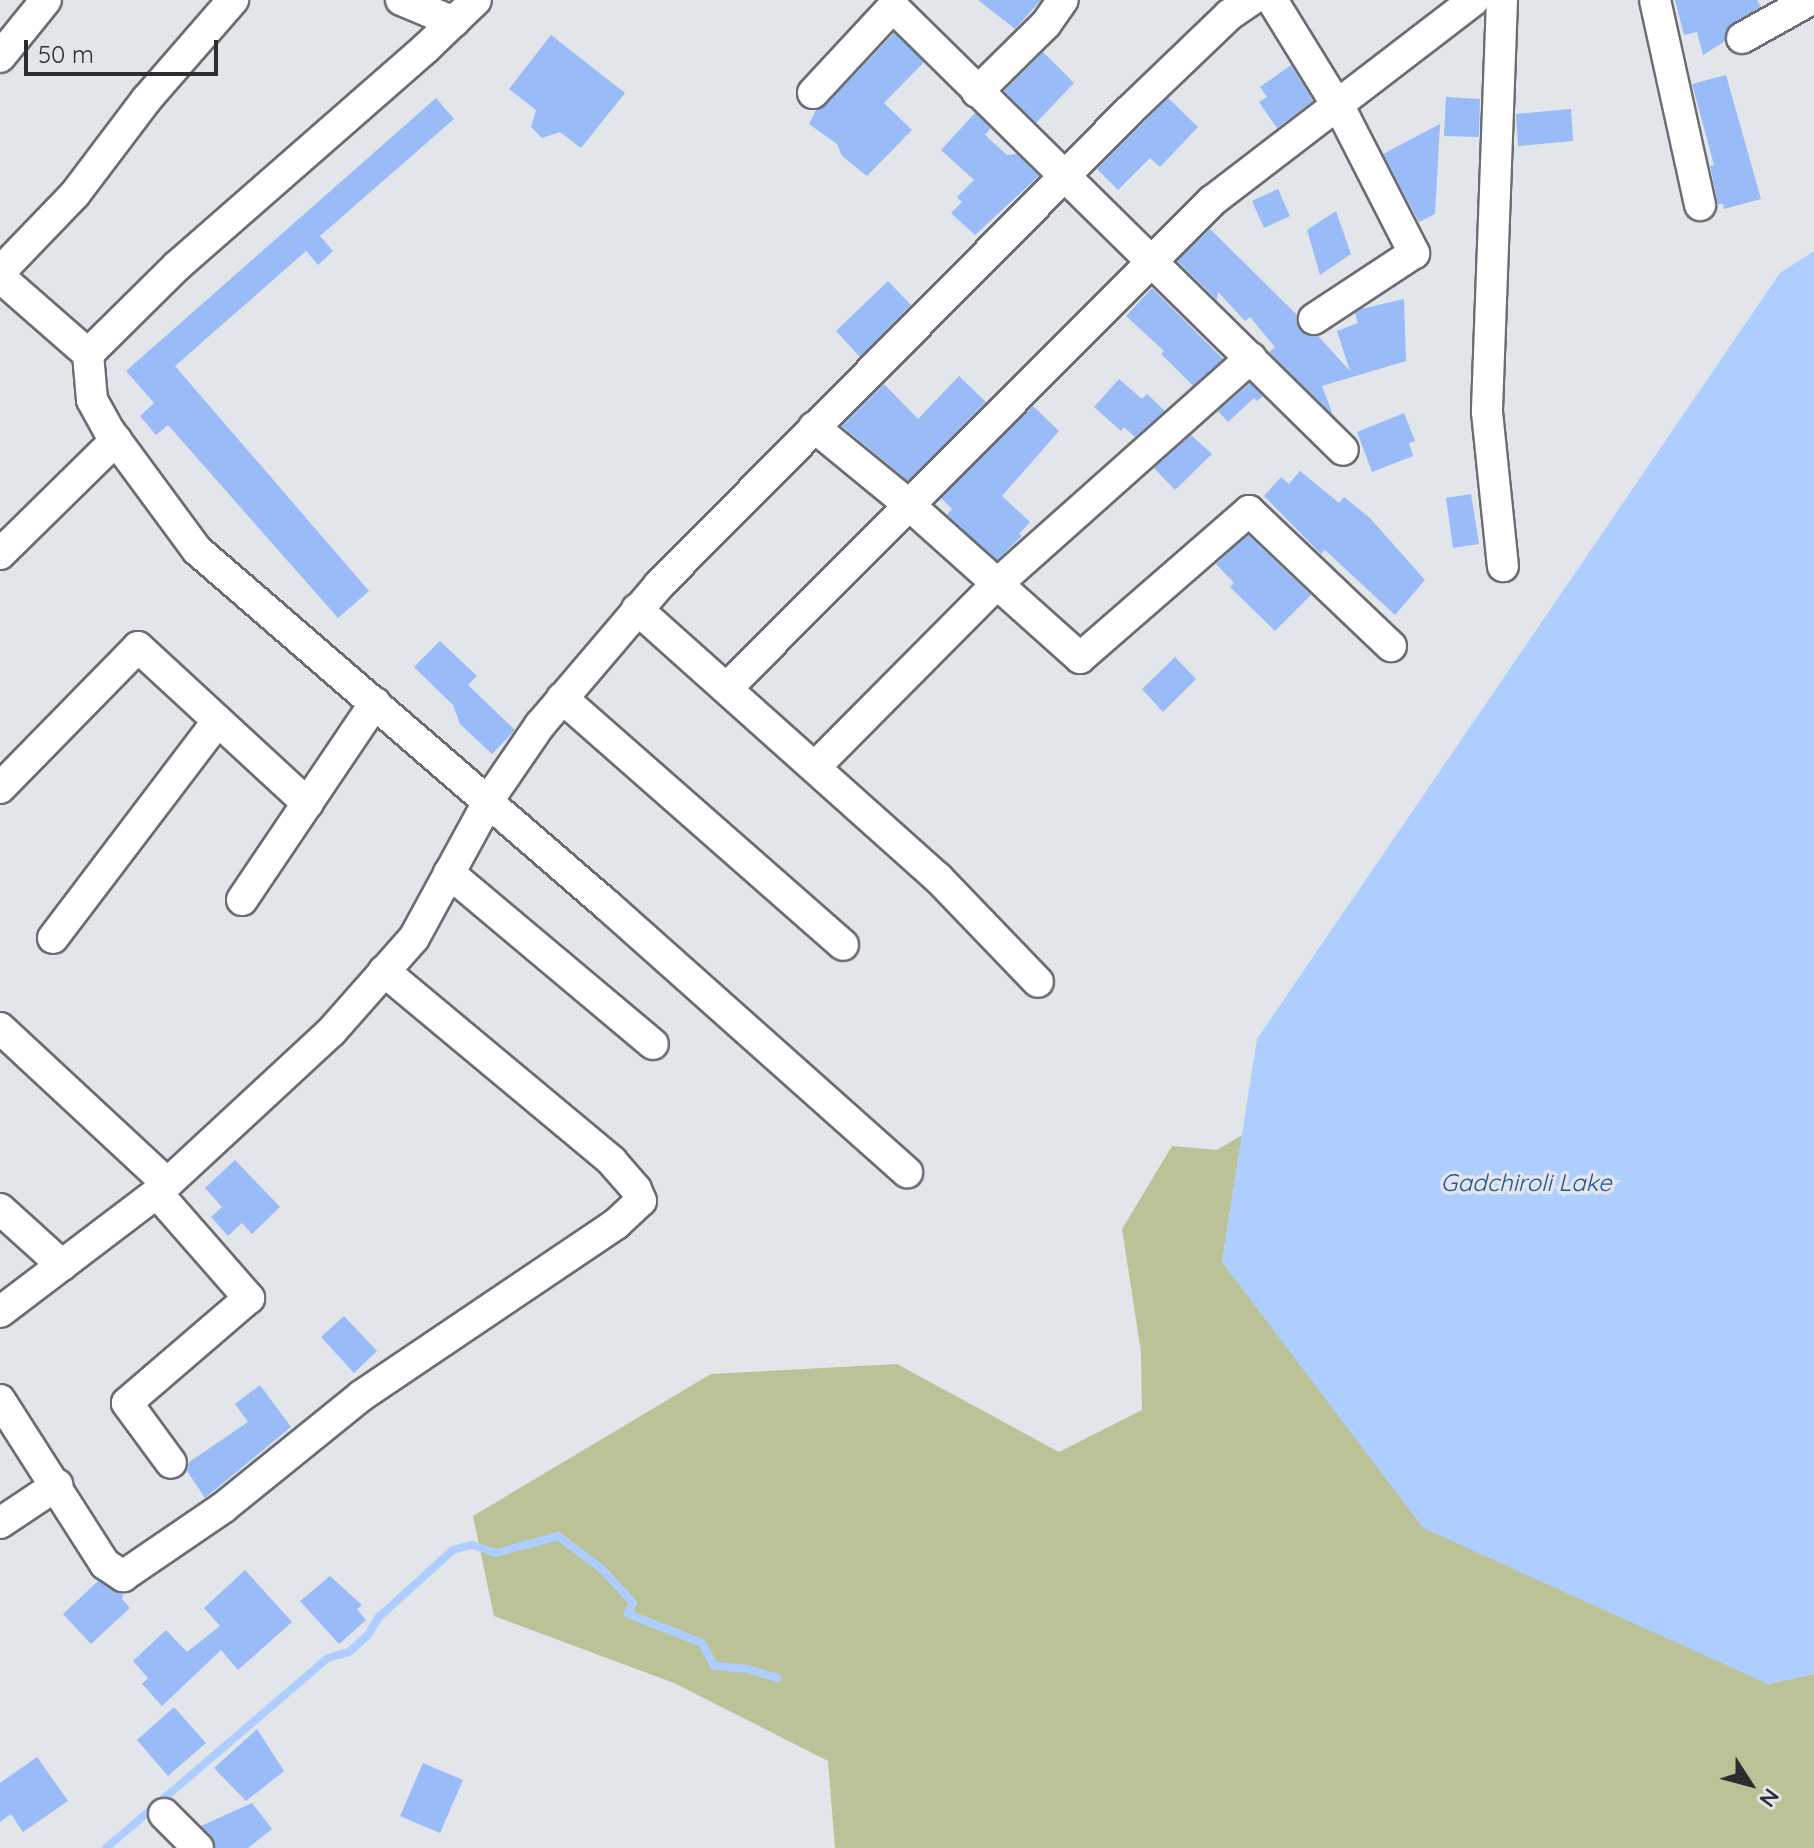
<!DOCTYPE html>
<style>
body{margin:0}
#map{position:relative;width:1814px;height:1848px;overflow:hidden;background:#e2e5ea;font-family:Quicksand,sans-serif}
div>[style]{position:absolute}
.green>*{inset:0;background:#bbc298}
.water>*{inset:0;background:#adcefe}
.stream>*{height:8px;margin:-4px;padding:0 4px;transform-origin:4px;border-radius:4px;background:#adcefe}
.building>*{inset:0;background:#99bcf9}
.roads{filter:drop-shadow(2px 0 #6b6d72) drop-shadow(-2px 0 #6b6d72) drop-shadow(0 2px #6b6d72) drop-shadow(0 -2px #6b6d72)}
.minor>*{height:30px;margin:-15px;padding:0 15px;transform-origin:15px;border-radius:15px;background:#fff}
span{translate:-50% -50%;white-space:nowrap;text-align:center;line-height:1.15;-webkit-text-stroke:7px #e2e5ea;paint-order:stroke}
.water-label{font-size:24px;color:#215398;font-style:italic}
.north{position:absolute;left:1710px;top:1744px;width:80px;height:80px;-webkit-text-stroke:6px #e2e5ea;paint-order:stroke;rotate:126deg;font-size:22px;font-weight:700;line-height:32px;text-align:center;color:#2c2d2f}
.north::after{content:'';display:block;margin:auto;width:28px;height:36px;background:#2c2d2f;clip-path:polygon(50% 0,100% 100%,50% 72%,0 100%)}
.scale{position:absolute;left:24px;top:40px;width:194px;height:36px;box-sizing:border-box;border:4px solid #2c2d2f;border-top:0;padding-left:10px;font-size:24px;line-height:28px;white-space:nowrap;color:#2c2d2f;-webkit-text-stroke:6px #e2e5ea;paint-order:stroke}
</style>
<div id="map">
<div class="green">
<i style="clip-path:polygon(1242px 1135px,1222px 1262px,1768px 1684px,1814px 1674px,1814px 1848px,835px 1848px,828px 1761px,674px 1683px,494px 1616px,473px 1516px,711px 1374px,897px 1364px,1059px 1452px,1142px 1410px,1141px 1352px,1122px 1229px,1172px 1146px,1217px 1150px)"></i>
</div>
<div class="water">
<i style="clip-path:polygon(1814px 251px,1814px 1674px,1768px 1684px,1423px 1528px,1222px 1262px,1257px 1039px,1780px 273px)"></i>
</div>
<div class="stream">
<i style="left:106px;top:1848px;width:292px;rotate:-40.6deg"></i>
<i style="left:328px;top:1658px;width:22px;rotate:-16deg"></i>
<i style="left:349px;top:1652px;width:25px;rotate:-42deg"></i>
<i style="left:368px;top:1635px;width:21px;rotate:-59deg"></i>
<i style="left:379px;top:1617px;width:100px;rotate:-42.2deg"></i>
<i style="left:453px;top:1550px;width:20px;rotate:-15deg"></i>
<i style="left:472px;top:1545px;width:25px;rotate:18deg"></i>
<i style="left:496px;top:1553px;width:64px;rotate:-15.3deg"></i>
<i style="left:558px;top:1536px;width:55px;rotate:36.9deg"></i>
<i style="left:602px;top:1569px;width:46px;rotate:47.6deg"></i>
<i style="left:633px;top:1603px;width:12px;rotate:114deg"></i>
<i style="left:628px;top:1614px;width:79px;rotate:21.4deg"></i>
<i style="left:702px;top:1643px;width:26px;rotate:62deg"></i>
<i style="left:714px;top:1666px;width:34px;rotate:5deg"></i>
<i style="left:748px;top:1669px;width:31px;rotate:17deg"></i>
</div>
<div class="building">
<i style="clip-path:polygon(978px 0,1041px 0,1015px 29px)"></i>
<i style="clip-path:polygon(1675px 0,1757px 0,1761px 7px,1733px 23px,1726px 30px,1725px 41px,1703px 55px,1697px 32px,1684px 35px)"></i>
<i style="clip-path:polygon(894px 33px,924px 62px,884px 103px,912px 130px,867px 176px,842px 156px,837px 144px,809px 124px,816px 110px,826px 105px)"></i>
<i style="clip-path:polygon(551px 35px,625px 93px,581px 148px,560px 132px,542px 138px,531px 127px,536px 110px,509px 89px)"></i>
<i style="clip-path:polygon(1043px 52px,1074px 83px,1036px 123px,1004px 91px)"></i>
<i style="clip-path:polygon(1291px 65px,1313px 101px,1277px 128px,1259px 102px,1267px 97px,1260px 87px)"></i>
<i style="clip-path:polygon(1726px 75px,1761px 199px,1724px 209px,1723px 204px,1718px 204px,1710px 166px,1714px 165px,1692px 84px)"></i>
<i style="clip-path:polygon(1446px 97px,1480px 99px,1479px 137px,1444px 136px)"></i>
<i style="clip-path:polygon(436px 98px,454px 119px,320px 236px,333px 251px,318px 265px,306px 251px,175px 366px,369px 591px,338px 618px,168px 425px,156px 435px,140px 416px,154px 403px,126px 371px)"></i>
<i style="clip-path:polygon(1168px 98px,1198px 127px,1160px 167px,1150px 158px,1118px 190px,1097px 169px)"></i>
<i style="clip-path:polygon(1571px 109px,1573px 141px,1518px 146px,1516px 114px)"></i>
<i style="clip-path:polygon(975px 113px,991px 128px,985px 135px,1007px 155px,1017px 154px,1039px 176px,975px 235px,951px 213px,962px 202px,957px 197px,974px 180px,941px 150px)"></i>
<i style="clip-path:polygon(1440px 124px,1435px 214px,1419px 222px,1383px 154px)"></i>
<i style="clip-path:polygon(1278px 189px,1290px 216px,1264px 228px,1252px 201px)"></i>
<i style="clip-path:polygon(1336px 211px,1351px 254px,1320px 275px,1307px 230px)"></i>
<i style="clip-path:polygon(1210px 229px,1297px 315px,1300px 330px,1307px 335px,1318px 336px,1350px 371px,1337px 331px,1358px 323px,1355px 313px,1361px 309px,1404px 299px,1406px 361px,1322px 386px,1333px 415px,1269px 352px,1275px 347px,1250px 317px,1245px 321px,1218px 292px,1217px 300px,1177px 261px)"></i>
<i style="clip-path:polygon(888px 281px,911px 305px,860px 357px,836px 331px)"></i>
<i style="clip-path:polygon(1152px 288px,1223px 359px,1193px 386px,1161px 354px,1164px 351px,1126px 316px)"></i>
<i style="clip-path:polygon(959px 376px,986px 402px,908px 481px,842px 426px,884px 384px,918px 419px)"></i>
<i style="clip-path:polygon(1119px 379px,1142px 399px,1147px 394px,1165px 411px,1135px 437px,1124px 427px,1121px 431px,1094px 407px)"></i>
<i style="clip-path:polygon(1250px 383px,1263px 396px,1257px 401px,1254px 398px,1228px 422px,1218px 411px)"></i>
<i style="clip-path:polygon(1033px 406px,1059px 431px,1002px 496px,1030px 522px,1019px 534px,1022px 536px,997px 560px,947px 515px,952px 509px,941px 498px)"></i>
<i style="clip-path:polygon(1404px 413px,1415px 441px,1409px 443px,1413px 456px,1372px 472px,1357px 432px)"></i>
<i style="clip-path:polygon(1191px 435px,1212px 454px,1175px 490px,1154px 468px)"></i>
<i style="clip-path:polygon(1300px 471px,1339px 503px,1344px 497px,1370px 518px,1425px 580px,1395px 615px,1325px 550px,1321px 554px,1264px 496px,1281px 477px,1289px 484px)"></i>
<i style="clip-path:polygon(1471px 494px,1479px 544px,1453px 548px,1446px 498px)"></i>
<i style="clip-path:polygon(1248px 535px,1311px 595px,1275px 631px,1230px 587px,1234px 583px,1216px 564px)"></i>
<i style="clip-path:polygon(440px 641px,477px 676px,468px 685px,515px 730px,492px 754px,460px 724px,453px 705px,414px 667px)"></i>
<i style="clip-path:polygon(1175px 657px,1196px 679px,1163px 712px,1142px 689px)"></i>
<i style="clip-path:polygon(235px 1160px,280px 1207px,252px 1234px,242px 1223px,228px 1236px,211px 1217px,222px 1207px,205px 1188px)"></i>
<i style="clip-path:polygon(344px 1316px,377px 1351px,354px 1373px,321px 1337px)"></i>
<i style="clip-path:polygon(260px 1385px,291px 1427px,205px 1498px,187px 1471px,189px 1462px,248px 1422px,235px 1404px)"></i>
<i style="clip-path:polygon(245px 1570px,292px 1622px,238px 1670px,221px 1650px,162px 1706px,142px 1684px,148px 1678px,133px 1661px,166px 1630px,187px 1652px,220px 1626px,204px 1608px)"></i>
<i style="clip-path:polygon(330px 1576px,362px 1605px,357px 1609px,366px 1620px,339px 1644px,300px 1601px)"></i>
<i style="clip-path:polygon(98px 1581px,123px 1594px,122px 1599px,130px 1608px,91px 1644px,63px 1614px)"></i>
<i style="clip-path:polygon(174px 1707px,206px 1743px,168px 1776px,137px 1740px)"></i>
<i style="clip-path:polygon(257px 1729px,284px 1771px,246px 1801px,214px 1768px)"></i>
<i style="clip-path:polygon(37px 1757px,68px 1801px,23px 1832px,11px 1814px,0 1822px,0 1783px)"></i>
<i style="clip-path:polygon(423px 1763px,463px 1780px,440px 1833px,400px 1816px)"></i>
<i style="clip-path:polygon(252px 1803px,272px 1829px,248px 1848px,215px 1848px,211px 1836px,201px 1826px)"></i>
</div>
<div class="roads">
<div class="minor">
<i style="left:401px;top:0;width:57px;rotate:22.5deg"></i>
<i style="left:1272px;top:0;width:139px;rotate:58.3deg"></i>
<i style="left:1345px;top:118px;width:152px;rotate:62.9deg"></i>
<i style="left:1414px;top:253px;width:120px;rotate:146.6deg"></i>
<i style="left:1502px;top:0;width:412px;rotate:92.1deg"></i>
<i style="left:1487px;top:412px;width:155px;rotate:84.1deg"></i>
<i style="left:1655px;top:0;width:210px;rotate:77.6deg"></i>
<i style="left:1742px;top:38px;width:78px;rotate:-29.2deg"></i>
<i style="left:0;top:57px;width:73px;rotate:-51.1deg"></i>
<i style="left:977px;top:92px;width:97px;rotate:-44.6deg"></i>
<i style="left:1046px;top:24px;width:29px;rotate:-55deg"></i>
<i style="left:813px;top:93px;width:117px;rotate:-47.1deg"></i>
<i style="left:893px;top:7px;width:631px;rotate:44.55deg"></i>
<i style="left:0;top:272px;width:108px;rotate:-46.1deg"></i>
<i style="left:75px;top:194px;width:118px;rotate:-52.9deg"></i>
<i style="left:146px;top:100px;width:133px;rotate:-49deg"></i>
<i style="left:0;top:277px;width:117px;rotate:41.2deg"></i>
<i style="left:88px;top:354px;width:46px;rotate:85deg"></i>
<i style="left:92px;top:400px;width:37px;rotate:61deg"></i>
<i style="left:110px;top:432px;width:147px;rotate:53.6deg"></i>
<i style="left:197px;top:550px;width:542px;rotate:40.89deg"></i>
<i style="left:607px;top:905px;width:402px;rotate:41.7deg"></i>
<i style="left:88px;top:354px;width:125px;rotate:-44.7deg"></i>
<i style="left:177px;top:266px;width:331px;rotate:-41.2deg"></i>
<i style="left:426px;top:48px;width:69px;rotate:-43.8deg"></i>
<i style="left:814px;top:427px;width:122px;rotate:39.3deg"></i>
<i style="left:908px;top:504px;width:231px;rotate:41.8deg"></i>
<i style="left:1080px;top:658px;width:224px;rotate:-41deg"></i>
<i style="left:1249px;top:511px;width:196px;rotate:43.6deg"></i>
<i style="left:0;top:554px;width:163px;rotate:-44.5deg"></i>
<i style="left:637px;top:609px;width:404px;rotate:41.8deg"></i>
<i style="left:938px;top:878px;width:144px;rotate:46.1deg"></i>
<i style="left:728px;top:687px;width:686px;rotate:-45.12deg"></i>
<i style="left:1212px;top:201px;width:330px;rotate:-37.5deg"></i>
<i style="left:562px;top:698px;width:374px;rotate:41.3deg"></i>
<i style="left:815px;top:767px;width:258px;rotate:-45.2deg"></i>
<i style="left:997px;top:584px;width:340px;rotate:-41.7deg"></i>
<i style="left:0;top:788px;width:197px;rotate:-45.6deg"></i>
<i style="left:138px;top:647px;width:231px;rotate:42.7deg"></i>
<i style="left:449px;top:873px;width:266px;rotate:40deg"></i>
<i style="left:242px;top:900px;width:238px;rotate:-56deg"></i>
<i style="left:53px;top:938px;width:271px;rotate:-52.8deg"></i>
<i style="left:0;top:1028px;width:228px;rotate:42.9deg"></i>
<i style="left:157px;top:1193px;width:140px;rotate:48.8deg"></i>
<i style="left:249px;top:1298px;width:161px;rotate:139.3deg"></i>
<i style="left:127px;top:1403px;width:74px;rotate:53.7deg"></i>
<i style="left:0;top:1209px;width:84px;rotate:42.1deg"></i>
<i style="left:0;top:1312px;width:197px;rotate:-37.2deg"></i>
<i style="left:157px;top:1193px;width:237px;rotate:-42.8deg"></i>
<i style="left:331px;top:1032px;width:125px;rotate:-48.6deg"></i>
<i style="left:414px;top:938px;width:163px;rotate:-61.4deg"></i>
<i style="left:492px;top:795px;width:85px;rotate:-55.6deg"></i>
<i style="left:540px;top:725px;width:184px;rotate:-49.6deg"></i>
<i style="left:659px;top:585px;width:666px;rotate:-45.24deg"></i>
<i style="left:1128px;top:112px;width:140px;rotate:-43.8deg"></i>
<i style="left:1229px;top:15px;width:27px;rotate:-34deg"></i>
<i style="left:0;top:1400px;width:195px;rotate:57.4deg"></i>
<i style="left:105px;top:1564px;width:22px;rotate:34deg"></i>
<i style="left:123px;top:1576px;width:122px;rotate:-34.3deg"></i>
<i style="left:224px;top:1507px;width:176px;rotate:-39deg"></i>
<i style="left:361px;top:1396px;width:308px;rotate:-34deg"></i>
<i style="left:616px;top:1224px;width:34px;rotate:-43deg"></i>
<i style="left:641px;top:1201px;width:13px;rotate:-113deg"></i>
<i style="left:636px;top:1189px;width:37px;rotate:-131deg"></i>
<i style="left:612px;top:1161px;width:297px;rotate:-140.2deg"></i>
<i style="left:0;top:1523px;width:69px;rotate:-33.7deg"></i>
<i style="left:164px;top:1814px;width:48px;rotate:45deg"></i>
</div>
</div>
<div class="water-label">
<span style="left:1526px;top:1183px">Gadchiroli Lake</span>
</div>
<div class="north">N</div>
<div class="scale">50 m</div>
</div>
